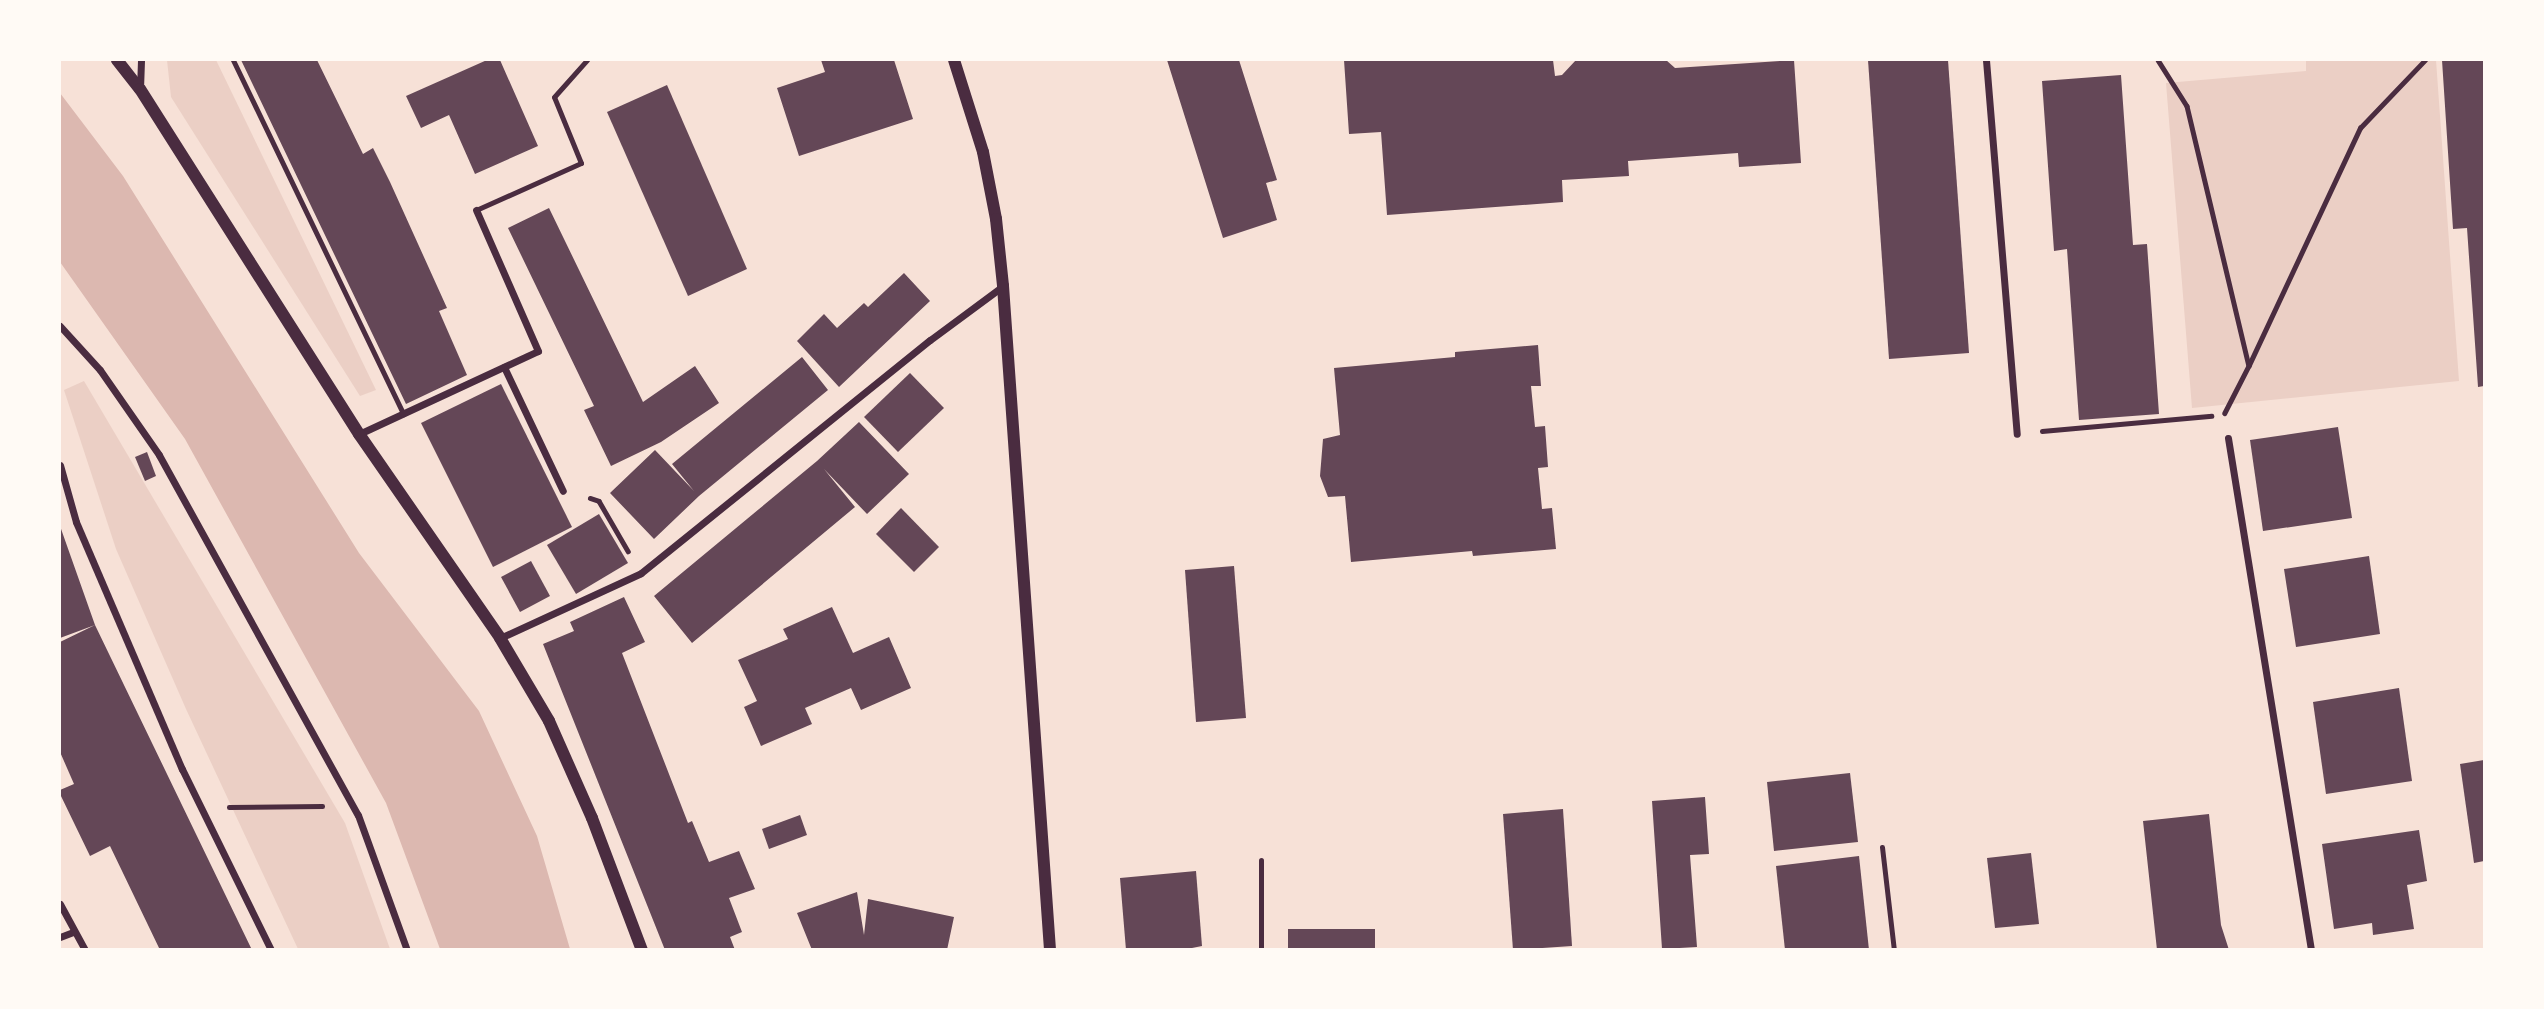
<!DOCTYPE html>
<style>
body{margin:0}
#map{position:relative;width:2544px;height:1009px;overflow:hidden;background:#f7e1d7;font-family:"Fira Sans Condensed",sans-serif}
div>[style]{position:absolute}
.green>*{inset:0;background:#ebcfc5}
.water>*{inset:0;background:#dcb8b0}
.building>*{inset:0;background:#644757}
.path>*{height:4.5px;margin:-2.25px;padding:0 2.25px;transform-origin:2.25px;border-radius:2.25px;background:#4a2c40}
.service>*{height:5px;margin:-2.5px;padding:0 2.5px;transform-origin:2.5px;border-radius:2.5px;background:#4a2c40}
.minor>*{height:7px;margin:-3.5px;padding:0 3.5px;transform-origin:3.5px;border-radius:3.5px;background:#4a2c40}
.tertiary>*{height:12px;margin:-6px;padding:0 6px;transform-origin:6px;border-radius:6px;background:#4a2c40}
span{translate:-50% -50%;white-space:nowrap;text-align:center;line-height:1.15;-webkit-text-stroke:7px #fffaf5;paint-order:stroke}
.frame{position:absolute;inset:0;border:61px solid #fffaf5;pointer-events:none}
</style>
<div id="map">
<div class="green">
<i style="clip-path:polygon(167px 60px,216px 60px,376px 390px,360px 396px,171px 97px)"></i>
<i style="clip-path:polygon(2306px 60px,2436px 60px,2459px 381px,2192px 408px,2166px 83px,2306px 71px)"></i>
<i style="clip-path:polygon(84px 381px,345px 823px,390px 949px,298px 949px,186px 709px,116px 549px,64px 390px)"></i>
</div>
<div class="water">
<i style="clip-path:polygon(60px 93px,123px 176px,359px 553px,479px 711px,537px 836px,570px 949px,440px 949px,386px 803px,185px 439px,60px 262px)"></i>
</div>
<div class="building">
<i style="clip-path:polygon(241px 60px,317px 60px,363px 154px,373px 148px,390px 182px,447px 308px,439px 311px,467px 375px,406px 404px)"></i>
<i style="clip-path:polygon(487px 60px,500px 60px,538px 146px,475px 174px,449px 115px,421px 128px,406px 96px)"></i>
<i style="clip-path:polygon(821px 60px,894px 60px,913px 119px,799px 156px,777px 88px,825px 72px)"></i>
<i style="clip-path:polygon(1167px 60px,1239px 60px,1277px 180px,1266px 183px,1277px 220px,1223px 238px)"></i>
<i style="clip-path:polygon(1344px 60px,1553px 60px,1555px 76px,1562px 75px,1576px 60px,1666px 60px,1675px 68px,1794px 60px,1801px 163px,1739px 167px,1738px 153px,1628px 161px,1629px 176px,1562px 180px,1563px 202px,1387px 215px,1381px 132px,1349px 134px)"></i>
<i style="clip-path:polygon(1868px 60px,1948px 60px,1969px 353px,1889px 359px)"></i>
<i style="clip-path:polygon(2442px 60px,2484px 60px,2484px 386px,2478px 387px,2467px 228px,2453px 229px)"></i>
<i style="clip-path:polygon(2121px 75px,2133px 245px,2147px 244px,2159px 414px,2079px 420px,2067px 249px,2054px 251px,2042px 81px)"></i>
<i style="clip-path:polygon(667px 85px,747px 269px,688px 296px,607px 112px)"></i>
<i style="clip-path:polygon(549px 208px,643px 402px,695px 366px,719px 403px,661px 442px,611px 466px,584px 410px,594px 406px,508px 228px)"></i>
<i style="clip-path:polygon(904px 273px,930px 301px,839px 387px,797px 341px,824px 314px,837px 328px,864px 303px,868px 307px)"></i>
<i style="clip-path:polygon(1538px 345px,1541px 386px,1531px 386px,1535px 427px,1545px 426px,1548px 467px,1538px 468px,1542px 509px,1552px 508px,1556px 549px,1473px 556px,1472px 551px,1351px 562px,1345px 496px,1328px 497px,1320px 476px,1323px 439px,1340px 435px,1334px 368px,1455px 357px,1455px 352px)"></i>
<i style="clip-path:polygon(802px 357px,828px 390px,699px 496px,654px 539px,610px 493px,655px 450px,694px 491px,672px 464px)"></i>
<i style="clip-path:polygon(910px 373px,944px 408px,898px 452px,864px 417px)"></i>
<i style="clip-path:polygon(501px 384px,572px 527px,493px 567px,421px 423px)"></i>
<i style="clip-path:polygon(859px 422px,909px 474px,867px 514px,824px 469px,855px 507px,692px 643px,654px 596px,817px 461px)"></i>
<i style="clip-path:polygon(2338px 427px,2352px 518px,2263px 531px,2250px 440px)"></i>
<i style="clip-path:polygon(147px 452px,156px 476px,145px 481px,135px 457px)"></i>
<i style="clip-path:polygon(901px 508px,939px 547px,914px 572px,876px 534px)"></i>
<i style="clip-path:polygon(599px 514px,628px 563px,576px 594px,547px 545px)"></i>
<i style="clip-path:polygon(60px 526px,95px 625px,252px 950px,160px 950px,110px 846px,90px 856px,60px 794px,60px 790px,74px 784px,60px 752px,60px 642px,95px 625px,60px 638px)"></i>
<i style="clip-path:polygon(2369px 556px,2380px 634px,2296px 647px,2284px 569px)"></i>
<i style="clip-path:polygon(531px 561px,550px 596px,520px 612px,501px 577px)"></i>
<i style="clip-path:polygon(1234px 566px,1246px 718px,1196px 722px,1185px 570px)"></i>
<i style="clip-path:polygon(624px 597px,645px 642px,622px 653px,688px 823px,692px 821px,709px 862px,739px 851px,755px 889px,729px 898px,742px 932px,730px 937px,735px 950px,665px 950px,543px 644px,574px 631px,570px 622px)"></i>
<i style="clip-path:polygon(832px 607px,853px 653px,889px 637px,911px 688px,861px 710px,851px 688px,805px 708px,812px 724px,761px 746px,744px 707px,757px 701px,738px 660px,788px 639px,783px 629px)"></i>
<i style="clip-path:polygon(2399px 688px,2412px 781px,2326px 794px,2313px 702px)"></i>
<i style="clip-path:polygon(2484px 760px,2484px 861px,2474px 863px,2460px 764px)"></i>
<i style="clip-path:polygon(1850px 773px,1858px 842px,1774px 851px,1767px 782px)"></i>
<i style="clip-path:polygon(1705px 797px,1709px 854px,1690px 855px,1697px 947px,1662px 949px,1652px 801px)"></i>
<i style="clip-path:polygon(1563px 809px,1572px 946px,1513px 950px,1503px 814px)"></i>
<i style="clip-path:polygon(2209px 814px,2221px 925px,2229px 950px,2157px 950px,2143px 821px)"></i>
<i style="clip-path:polygon(800px 815px,807px 835px,769px 849px,762px 829px)"></i>
<i style="clip-path:polygon(2419px 830px,2427px 881px,2407px 885px,2414px 929px,2373px 935px,2372px 923px,2334px 929px,2322px 844px)"></i>
<i style="clip-path:polygon(2031px 853px,2039px 924px,1995px 928px,1987px 858px)"></i>
<i style="clip-path:polygon(1859px 856px,1869px 950px,1785px 950px,1776px 866px)"></i>
<i style="clip-path:polygon(1196px 871px,1202px 946px,1182px 950px,1126px 950px,1120px 878px)"></i>
<i style="clip-path:polygon(857px 892px,864px 935px,868px 899px,954px 917px,947px 950px,812px 950px,797px 913px)"></i>
<i style="clip-path:polygon(1288px 929px,1375px 929px,1375px 950px,1288px 950px)"></i>
</div>
<div class="path">
<i style="left:2158px;top:60px;width:54px;rotate:57.8deg"></i>
<i style="left:2187px;top:106px;width:267px;rotate:76.6deg"></i>
<i style="left:2249px;top:366px;width:53px;rotate:117.1deg"></i>
<i style="left:2249px;top:365px;width:262px;rotate:-64.9deg"></i>
<i style="left:2360px;top:128px;width:94px;rotate:-46.3deg"></i>
<i style="left:2042px;top:431px;width:170px;rotate:-5.1deg"></i>
<i style="left:590px;top:498px;width:9px;rotate:18deg"></i>
<i style="left:599px;top:501px;width:58px;rotate:59.9deg"></i>
<i style="left:229px;top:807px;width:93px;rotate:-0.6deg"></i>
</div>
<div class="service">
<i style="left:233px;top:60px;width:393px;rotate:64.3deg"></i>
<i style="left:476px;top:210px;width:115px;rotate:-24.1deg"></i>
<i style="left:581px;top:163px;width:71px;rotate:-112.2deg"></i>
<i style="left:554px;top:97px;width:50px;rotate:-48.3deg"></i>
<i style="left:1882px;top:847px;width:104px;rotate:83.4deg"></i>
<i style="left:1261px;top:860px;width:90px;rotate:90deg"></i>
</div>
<div class="minor">
<i style="left:1986px;top:60px;width:375px;rotate:85.3deg"></i>
<i style="left:140px;top:89px;width:29px;rotate:-88deg"></i>
<i style="left:60px;top:326px;width:59px;rotate:47.7deg"></i>
<i style="left:100px;top:370px;width:103px;rotate:55.2deg"></i>
<i style="left:159px;top:455px;width:411px;rotate:61.1deg"></i>
<i style="left:358px;top:815px;width:144px;rotate:70.1deg"></i>
<i style="left:504px;top:367px;width:137px;rotate:64.6deg"></i>
<i style="left:359px;top:434px;width:197px;rotate:-24.9deg"></i>
<i style="left:538px;top:351px;width:154px;rotate:-113.7deg"></i>
<i style="left:2228px;top:438px;width:519px;rotate:80.79deg"></i>
<i style="left:60px;top:465px;width:59px;rotate:74.3deg"></i>
<i style="left:76px;top:522px;width:269px;rotate:66.8deg"></i>
<i style="left:182px;top:769px;width:202px;rotate:63.8deg"></i>
<i style="left:500px;top:638px;width:155px;rotate:-24.7deg"></i>
<i style="left:641px;top:573px;width:371px;rotate:-38.9deg"></i>
<i style="left:930px;top:340px;width:91px;rotate:-36.5deg"></i>
<i style="left:60px;top:904px;width:52px;rotate:61.5deg"></i>
<i style="left:60px;top:937px;width:14px;rotate:-21deg"></i>
</div>
<div class="tertiary">
<i style="left:117px;top:60px;width:37px;rotate:52deg"></i>
<i style="left:140px;top:89px;width:409px;rotate:57.6deg"></i>
<i style="left:359px;top:434px;width:248px;rotate:55.3deg"></i>
<i style="left:500px;top:638px;width:96px;rotate:59.4deg"></i>
<i style="left:549px;top:721px;width:106px;rotate:66.1deg"></i>
<i style="left:592px;top:818px;width:141px;rotate:69.3deg"></i>
<i style="left:954px;top:60px;width:96px;rotate:72.5deg"></i>
<i style="left:983px;top:152px;width:68px;rotate:79deg"></i>
<i style="left:996px;top:219px;width:67px;rotate:84deg"></i>
<i style="left:1003px;top:286px;width:666px;rotate:85.95deg"></i>
</div>
<div class="frame"></div>
</div>
